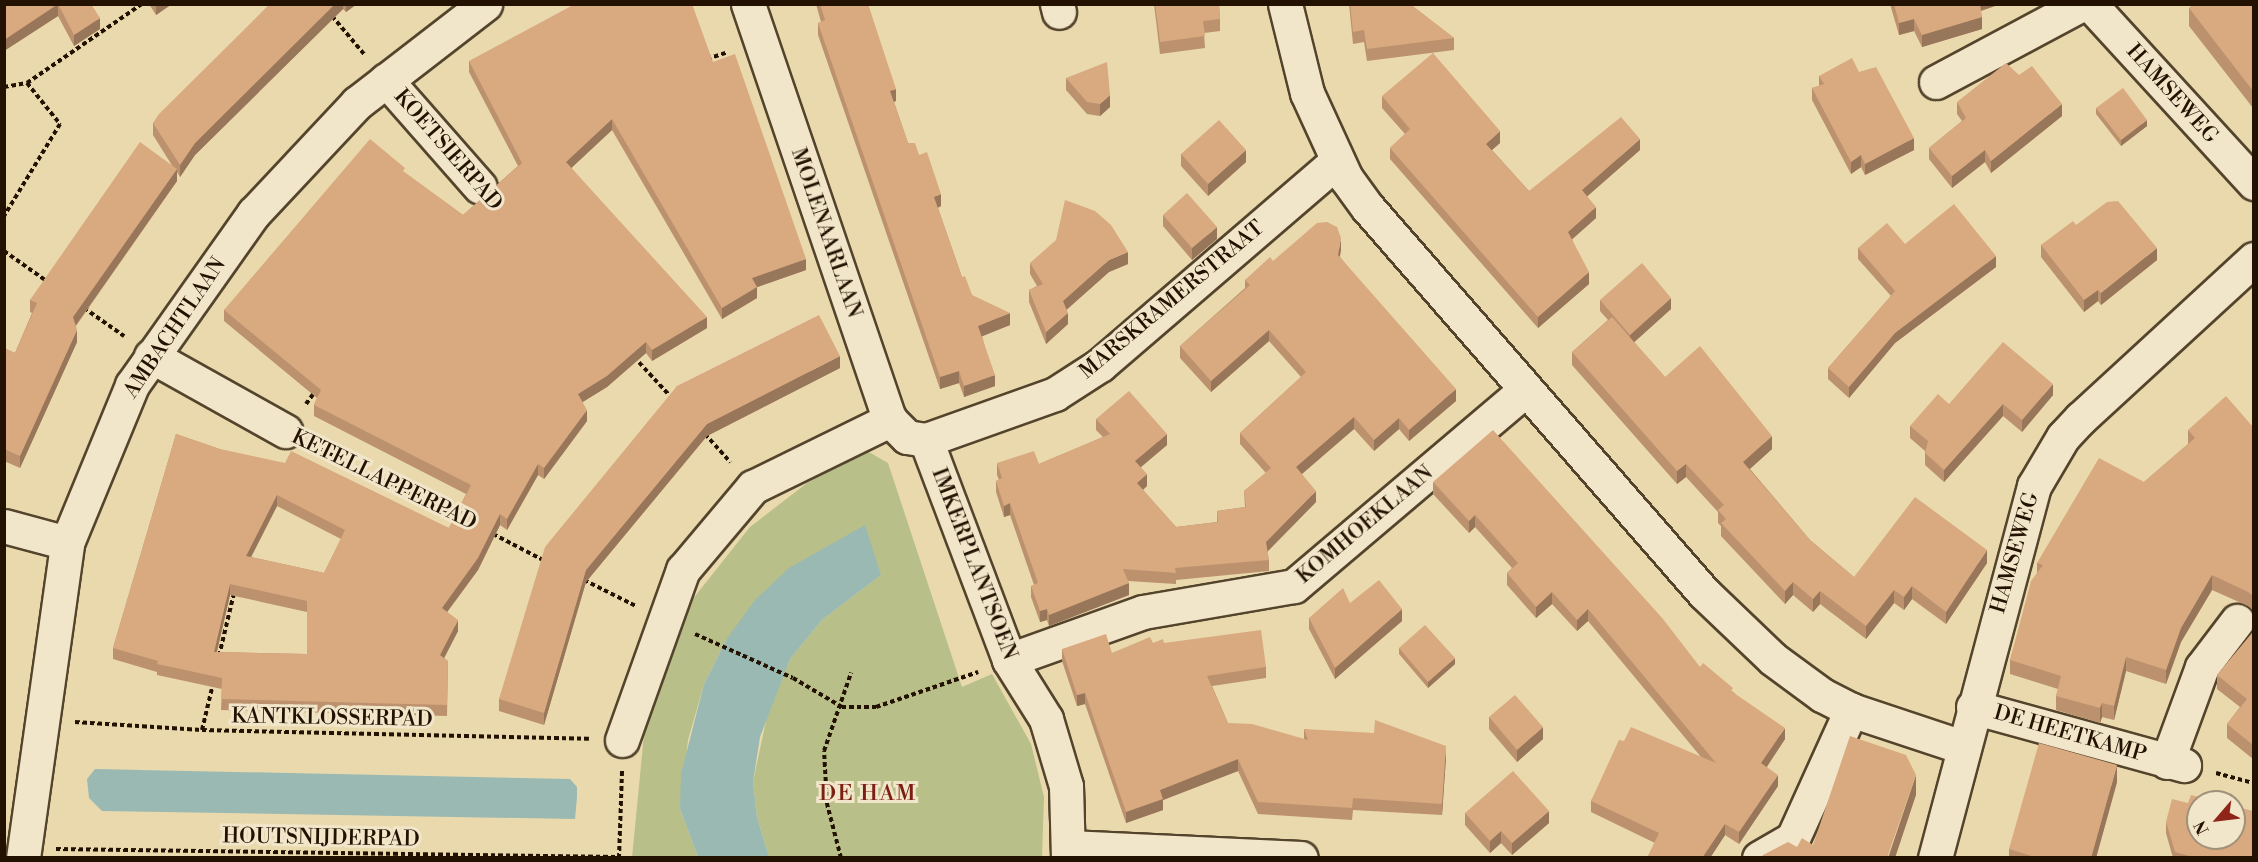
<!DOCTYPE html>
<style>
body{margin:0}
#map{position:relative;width:2258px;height:862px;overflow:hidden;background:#e9d9ad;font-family:"Libre Bodoni",serif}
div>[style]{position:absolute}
.green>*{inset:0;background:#b8bf89}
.water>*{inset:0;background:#9ab9b3}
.path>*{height:4px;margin-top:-2px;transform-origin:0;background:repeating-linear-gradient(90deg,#231201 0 4.5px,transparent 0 7.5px)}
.roads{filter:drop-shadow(2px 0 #54442c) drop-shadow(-2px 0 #54442c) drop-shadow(0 2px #54442c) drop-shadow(0 -2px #54442c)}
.minor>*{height:33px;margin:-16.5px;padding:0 16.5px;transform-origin:16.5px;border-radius:16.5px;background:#f1e6ca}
.wall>*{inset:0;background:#bb916e}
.shaded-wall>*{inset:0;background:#98765a}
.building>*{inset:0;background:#d9a980}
span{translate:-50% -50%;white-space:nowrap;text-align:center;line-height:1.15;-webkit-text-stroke:6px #f1e6ca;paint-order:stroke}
.street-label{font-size:21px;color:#231201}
.neighbourhood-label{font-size:22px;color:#7a1f14;letter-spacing:1.5px}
.frame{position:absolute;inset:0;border:6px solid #231201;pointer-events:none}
.north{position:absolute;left:2186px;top:790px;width:60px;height:60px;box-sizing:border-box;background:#f1e6ca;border:2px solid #9f917a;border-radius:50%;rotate:242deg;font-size:16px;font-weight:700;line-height:24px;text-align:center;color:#231201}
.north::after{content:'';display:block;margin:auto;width:21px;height:27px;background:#8f2418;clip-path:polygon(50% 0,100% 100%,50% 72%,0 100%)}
</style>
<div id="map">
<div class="green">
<i style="clip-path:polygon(867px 451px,888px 463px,962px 687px,992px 674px,1031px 744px,1044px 797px,1042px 857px,769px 857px,757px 817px,753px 782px,767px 716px,790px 659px,822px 620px,881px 575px,726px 640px,704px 684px,688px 740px,680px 809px,698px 857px,632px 858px,646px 714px,688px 605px,750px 527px,807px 483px)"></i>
</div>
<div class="water">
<i style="clip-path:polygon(865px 525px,881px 575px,822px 620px,790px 659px,760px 737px,753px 782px,757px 817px,769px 857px,698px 857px,680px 809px,681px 774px,704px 684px,726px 640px,755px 600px,789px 568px)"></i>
<i style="clip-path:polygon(95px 769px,570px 779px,577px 787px,577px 797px,575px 819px,102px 811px,89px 798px,87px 779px)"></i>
</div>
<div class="path">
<i style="left:332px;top:16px;width:50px;rotate:49.9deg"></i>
<i style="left:707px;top:59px;width:22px;rotate:-18deg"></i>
<i style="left:27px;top:83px;width:140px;rotate:-34.5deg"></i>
<i style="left:4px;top:87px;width:23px;rotate:-10deg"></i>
<i style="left:27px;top:83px;width:53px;rotate:51.2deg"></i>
<i style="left:60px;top:124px;width:108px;rotate:121.3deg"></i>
<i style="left:4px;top:251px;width:54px;rotate:35.2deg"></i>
<i style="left:84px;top:308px;width:49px;rotate:35deg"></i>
<i style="left:634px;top:357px;width:56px;rotate:47.2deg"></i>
<i style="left:306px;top:404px;width:17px;rotate:-54deg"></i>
<i style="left:705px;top:434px;width:38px;rotate:48deg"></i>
<i style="left:315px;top:446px;width:161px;rotate:26.6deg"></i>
<i style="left:493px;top:534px;width:59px;rotate:27.4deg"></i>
<i style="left:584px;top:580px;width:58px;rotate:26.6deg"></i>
<i style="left:695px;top:634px;width:107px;rotate:24.2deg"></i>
<i style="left:793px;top:678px;width:57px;rotate:30.6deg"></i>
<i style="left:842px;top:707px;width:34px"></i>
<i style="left:876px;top:707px;width:108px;rotate:-18.9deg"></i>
<i style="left:219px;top:656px;width:65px;rotate:-76.6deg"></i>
<i style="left:75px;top:722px;width:127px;rotate:3.6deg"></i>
<i style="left:202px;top:730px;width:387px;rotate:1.3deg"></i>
<i style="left:202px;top:730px;width:47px;rotate:-76.6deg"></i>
<i style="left:2216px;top:773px;width:39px;rotate:15deg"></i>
<i style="left:56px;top:849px;width:563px;rotate:0.81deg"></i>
<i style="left:619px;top:858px;width:87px;rotate:-88deg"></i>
<i style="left:841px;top:858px;width:56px;rotate:-104.5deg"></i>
<i style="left:827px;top:804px;width:53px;rotate:-93.2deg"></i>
<i style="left:824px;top:751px;width:83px;rotate:-70.9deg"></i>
</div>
<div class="roads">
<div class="minor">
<i style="left:748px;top:4px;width:440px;rotate:71.2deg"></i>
<i style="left:890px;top:420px;width:24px;rotate:45deg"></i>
<i style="left:907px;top:437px;width:19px;rotate:9deg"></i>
<i style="left:926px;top:440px;width:137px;rotate:-19.6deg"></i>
<i style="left:1055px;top:394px;width:54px;rotate:-32.8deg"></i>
<i style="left:1100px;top:365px;width:313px;rotate:-40.7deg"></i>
<i style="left:1057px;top:4px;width:8px;rotate:76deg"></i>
<i style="left:1285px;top:4px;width:92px;rotate:76.1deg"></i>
<i style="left:1307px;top:93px;width:94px;rotate:65.4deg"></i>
<i style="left:1346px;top:178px;width:37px;rotate:54deg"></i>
<i style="left:1368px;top:208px;width:511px;rotate:48.89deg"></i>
<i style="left:1704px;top:593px;width:95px;rotate:43.7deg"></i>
<i style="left:1773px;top:659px;width:61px;rotate:36.3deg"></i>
<i style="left:1822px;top:695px;width:33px;rotate:27deg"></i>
<i style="left:1851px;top:710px;width:117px;rotate:18.4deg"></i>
<i style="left:2090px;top:4px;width:243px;rotate:47.5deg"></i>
<i style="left:386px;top:80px;width:142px;rotate:48.7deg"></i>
<i style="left:1936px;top:82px;width:166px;rotate:-28.1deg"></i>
<i style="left:151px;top:356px;width:154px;rotate:29.2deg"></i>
<i style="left:926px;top:440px;width:235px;rotate:69.3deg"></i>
<i style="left:1009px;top:660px;width:70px;rotate:57.9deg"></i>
<i style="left:1046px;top:719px;width:70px;rotate:73.4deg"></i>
<i style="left:1066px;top:786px;width:72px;rotate:88.4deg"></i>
<i style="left:4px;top:526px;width:65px;rotate:15.1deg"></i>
<i style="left:1009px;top:660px;width:142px;rotate:-19.7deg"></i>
<i style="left:1143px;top:612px;width:153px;rotate:-9.8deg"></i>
<i style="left:1294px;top:586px;width:303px;rotate:-40.3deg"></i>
<i style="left:1973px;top:707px;width:219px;rotate:15.4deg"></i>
<i style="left:622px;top:740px;width:181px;rotate:-70.3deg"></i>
<i style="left:683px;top:570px;width:109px;rotate:-49.9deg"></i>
<i style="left:753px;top:487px;width:153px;rotate:-26.1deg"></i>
<i style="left:2167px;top:762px;width:101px;rotate:-69.8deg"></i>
<i style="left:2202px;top:667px;width:58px;rotate:-52.7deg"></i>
<i style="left:1069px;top:847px;width:232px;rotate:2.7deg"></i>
<i style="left:23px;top:858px;width:318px;rotate:-82deg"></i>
<i style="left:67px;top:543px;width:171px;rotate:-67.6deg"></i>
<i style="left:132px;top:385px;width:211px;rotate:-54.7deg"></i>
<i style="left:254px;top:213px;width:151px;rotate:-46.9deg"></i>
<i style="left:357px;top:103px;width:162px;rotate:-37.7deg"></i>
<i style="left:1759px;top:858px;width:39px;rotate:-30deg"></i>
<i style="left:1793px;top:838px;width:141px;rotate:-65.6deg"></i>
<i style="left:1935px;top:858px;width:385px;rotate:-75.1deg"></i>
<i style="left:2034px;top:486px;width:57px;rotate:-59.4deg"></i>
<i style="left:2063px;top:437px;width:26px;rotate:-47deg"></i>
<i style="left:2081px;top:418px;width:235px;rotate:-42.6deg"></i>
</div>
</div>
<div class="wall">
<i style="clip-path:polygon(4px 4px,91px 4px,100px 29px,74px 46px,58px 16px,4px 51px)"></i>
<i style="clip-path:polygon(149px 4px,172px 4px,156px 15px)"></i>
<i style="clip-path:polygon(270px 4px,357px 4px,346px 12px,343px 9px,195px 155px,180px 177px,177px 172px,177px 181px,76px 326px,77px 342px,20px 468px,4px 461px,4px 348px,15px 353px,32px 313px,30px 312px,30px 300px,173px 167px,153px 135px,153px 123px)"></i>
<i style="clip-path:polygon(816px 4px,868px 4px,896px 101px,894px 102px,908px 143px,919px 155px,941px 206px,938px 208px,962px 277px,972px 295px,1010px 325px,982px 336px,995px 386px,964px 397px,959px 383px,940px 389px,818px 35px,818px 23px,821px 22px)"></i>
<i style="clip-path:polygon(1154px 4px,1219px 4px,1220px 19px,1220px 31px,1204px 33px,1205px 48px,1160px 54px)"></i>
<i style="clip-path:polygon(1349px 4px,1410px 4px,1454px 38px,1454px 50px,1367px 61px,1364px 42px,1353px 44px)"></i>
<i style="clip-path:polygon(1890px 4px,1995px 4px,1995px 6px,1981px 11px,1982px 29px,1922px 47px,1914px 31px,1899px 35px)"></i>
<i style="clip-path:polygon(2253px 4px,2253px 108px,2189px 26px,2189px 8px)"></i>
<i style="clip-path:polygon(evenodd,469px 61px,713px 62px,806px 270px,757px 287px,757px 298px,722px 319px,612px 130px,571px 168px,707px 328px,652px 361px,646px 353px,607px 387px,582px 402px,587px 421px,544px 479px,538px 475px,507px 530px,500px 525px,478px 570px,447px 612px,458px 631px,444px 658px,448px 661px,447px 716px,221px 710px,222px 689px,157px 675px,157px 672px,113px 659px,113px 648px,176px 434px,449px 528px,466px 494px,314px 416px,314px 405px,317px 398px,224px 321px,224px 310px,405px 173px,463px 215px,518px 166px,469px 72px,469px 61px,277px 506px,341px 539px,324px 573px,251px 557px,277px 506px,469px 61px,230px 595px,307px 612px,307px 654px,217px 652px,230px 595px)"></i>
<i style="clip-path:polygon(1859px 72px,1914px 150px,1865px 175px,1861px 167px,1851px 174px,1812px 100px,1812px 88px,1819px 86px,1819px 76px)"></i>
<i style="clip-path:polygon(1066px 78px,1110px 107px,1100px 116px,1087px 114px,1066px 90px)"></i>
<i style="clip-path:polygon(1382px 96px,1500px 143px,1492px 150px,1529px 191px,1640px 150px,1587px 196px,1596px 218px,1572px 239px,1589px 284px,1538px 328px,1390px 159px,1390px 148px,1405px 134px,1382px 108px)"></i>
<i style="clip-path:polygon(1957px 102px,2062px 116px,1991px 173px,1985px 162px,1952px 188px,1929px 159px,1929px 148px,1962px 121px,1957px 114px)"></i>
<i style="clip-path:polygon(2096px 108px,2147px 126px,2121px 146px,2096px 114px)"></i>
<i style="clip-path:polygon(1181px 154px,1246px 162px,1208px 196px,1181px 166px)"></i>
<i style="clip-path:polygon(1163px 215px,1217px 239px,1192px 260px,1163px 226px)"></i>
<i style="clip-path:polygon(2076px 225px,2157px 260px,2101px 305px,2098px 301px,2084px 312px,2041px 257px,2041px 245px)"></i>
<i style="clip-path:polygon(1905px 244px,1996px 267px,1895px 343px,1849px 398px,1828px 379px,1828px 368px,1891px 296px,1858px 259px,1858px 248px)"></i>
<i style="clip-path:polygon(1341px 249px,1340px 257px,1456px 401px,1409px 441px,1399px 429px,1374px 451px,1354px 429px,1302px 474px,1316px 502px,1267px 552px,1269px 560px,1269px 571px,1176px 580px,1176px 584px,1128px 581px,1129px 595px,1049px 626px,1047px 620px,1040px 622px,1031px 597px,1031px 586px,1034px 585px,1010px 515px,1004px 517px,996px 492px,996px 481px,999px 480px,997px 475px,997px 463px,1039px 464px,1103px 437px,1096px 430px,1096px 419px,1167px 445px,1141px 467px,1147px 486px,1143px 490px,1176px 527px,1217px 522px,1217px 511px,1245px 507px,1244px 491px,1266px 473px,1240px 444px,1240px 433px,1301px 377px,1269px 341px,1211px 392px,1180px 358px,1180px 346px,1245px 288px,1245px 280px,1273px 261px)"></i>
<i style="clip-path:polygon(1030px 263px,1128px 264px,1109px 272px,1066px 310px,1068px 324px,1046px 344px,1029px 302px,1029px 290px,1037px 286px,1030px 274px)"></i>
<i style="clip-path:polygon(1600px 300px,1671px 309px,1634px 342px,1665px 377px,1772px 449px,1750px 469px,1810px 540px,1854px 577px,1987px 563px,1946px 624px,1912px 599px,1904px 610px,1894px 603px,1866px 639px,1820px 604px,1813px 612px,1793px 595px,1785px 604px,1721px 536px,1721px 526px,1718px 523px,1718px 512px,1686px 477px,1677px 484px,1572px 365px,1572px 352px,1608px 320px,1600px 311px)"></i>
<i style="clip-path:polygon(840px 368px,707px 436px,586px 582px,544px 725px,499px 711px,499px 699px,677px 386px)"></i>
<i style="clip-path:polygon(2053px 395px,2022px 432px,2003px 416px,1944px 482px,1925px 465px,1925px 451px,1910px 438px,1910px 426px,1949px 404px)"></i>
<i style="clip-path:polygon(2253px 427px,2253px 610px,2248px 606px,2212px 590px,2181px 642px,2166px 684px,2126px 671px,2114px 720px,2102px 717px,2100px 723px,2056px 710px,2056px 696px,2058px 689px,2010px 674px,2010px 660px,2037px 573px,2037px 563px,2144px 482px,2188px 444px,2188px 430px)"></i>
<i style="clip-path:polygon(1433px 482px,1700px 667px,1733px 692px,1785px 739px,1767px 767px,1778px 786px,1739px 844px,1725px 835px,1710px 858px,1647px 858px,1655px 843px,1591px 812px,1591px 801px,1624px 741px,1701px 757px,1588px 621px,1577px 631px,1552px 604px,1536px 618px,1507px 585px,1507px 573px,1512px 568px,1475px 527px,1469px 533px,1433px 494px)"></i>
<i style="clip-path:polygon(1350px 603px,1402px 621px,1335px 679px,1309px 629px,1309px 618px)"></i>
<i style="clip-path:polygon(2253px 632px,2253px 759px,2227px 738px,2227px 724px,2240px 707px,2217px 689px,2217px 675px)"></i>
<i style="clip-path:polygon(1153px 643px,1164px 643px,1266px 667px,1266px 678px,1212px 686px,1228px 723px,1304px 739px,1304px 729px,1446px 757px,1442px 815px,1353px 810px,1352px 820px,1258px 814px,1238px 771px,1163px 800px,1163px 810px,1126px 823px,1085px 704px,1077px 706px,1062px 661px,1062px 649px,1112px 653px)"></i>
<i style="clip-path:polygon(1399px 648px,1455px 664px,1428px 688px,1399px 654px)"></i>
<i style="clip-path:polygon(1489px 717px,1543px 739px,1517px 762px,1489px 729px)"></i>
<i style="clip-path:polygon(2117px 782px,2096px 858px,2009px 858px,2009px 849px)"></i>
<i style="clip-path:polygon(2188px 803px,2253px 858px,2173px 858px,2166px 833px,2166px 822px)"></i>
<i style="clip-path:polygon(1465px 813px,1549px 823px,1512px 855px,1501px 843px,1490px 853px,1465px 825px)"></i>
</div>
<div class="shaded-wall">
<i style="clip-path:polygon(58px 4px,58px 16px,4px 51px,4px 40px)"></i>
<i style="clip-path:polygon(156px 4px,172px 4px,156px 15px)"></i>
<i style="clip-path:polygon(335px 4px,343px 4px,343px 9px,195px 155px,180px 177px,180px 165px,195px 143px)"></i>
<i style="clip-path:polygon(346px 4px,357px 4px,346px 12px)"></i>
<i style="clip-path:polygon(1980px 4px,1995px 4px,1995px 6px,1980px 11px)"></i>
<i style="clip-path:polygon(1982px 17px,1982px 29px,1922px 47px,1922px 35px)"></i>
<i style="clip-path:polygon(100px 18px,100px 29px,74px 46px,74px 35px)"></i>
<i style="clip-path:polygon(1914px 19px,1914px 31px,1899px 35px,1899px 23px)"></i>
<i style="clip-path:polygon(896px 89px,896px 101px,890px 103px,890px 91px)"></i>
<i style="clip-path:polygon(1110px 95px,1110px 107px,1100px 116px,1100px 104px)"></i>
<i style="clip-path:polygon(2062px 104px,2062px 116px,1991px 173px,1991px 161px)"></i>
<i style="clip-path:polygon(612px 119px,612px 130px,566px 173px,566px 162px)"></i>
<i style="clip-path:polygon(2147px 120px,2147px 126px,2121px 146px,2121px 140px)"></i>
<i style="clip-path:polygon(1500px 131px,1500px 143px,1486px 155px,1486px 144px)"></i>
<i style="clip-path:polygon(1914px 138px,1914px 150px,1865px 175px,1865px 164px)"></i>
<i style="clip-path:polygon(1640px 139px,1640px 150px,1582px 201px,1582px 190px)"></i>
<i style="clip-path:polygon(1246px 150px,1246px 162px,1208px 196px,1208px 184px)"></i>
<i style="clip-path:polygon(1985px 150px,1985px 162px,1952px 188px,1952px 176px)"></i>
<i style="clip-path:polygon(1861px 155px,1861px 167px,1851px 174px,1851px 162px)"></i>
<i style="clip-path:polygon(177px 169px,177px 181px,73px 329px,73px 317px)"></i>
<i style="clip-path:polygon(941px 194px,941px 206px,934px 209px,934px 197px)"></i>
<i style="clip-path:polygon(1596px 207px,1596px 218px,1568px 243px,1568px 232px)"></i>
<i style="clip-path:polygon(1217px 227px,1217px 239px,1192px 260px,1192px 248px)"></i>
<i style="clip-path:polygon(1341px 238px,1341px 249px,1338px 266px,1338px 255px)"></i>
<i style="clip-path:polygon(2157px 248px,2157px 260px,2101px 305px,2101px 293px)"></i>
<i style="clip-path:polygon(1128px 252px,1128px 264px,1109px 272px,1063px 313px,1063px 301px,1109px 260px)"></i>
<i style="clip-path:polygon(1996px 256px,1996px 267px,1895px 343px,1849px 398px,1849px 387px,1895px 333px)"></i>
<i style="clip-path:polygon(806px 259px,806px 270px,752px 289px,752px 278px)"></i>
<i style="clip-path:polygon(1589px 272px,1589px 284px,1538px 328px,1538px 317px)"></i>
<i style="clip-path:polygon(757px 287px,757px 298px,722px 319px,722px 308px)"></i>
<i style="clip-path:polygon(2098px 290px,2098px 301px,2084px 312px,2084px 300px)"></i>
<i style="clip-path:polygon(1671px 298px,1671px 309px,1630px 346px,1630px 335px)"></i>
<i style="clip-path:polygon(1010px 313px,1010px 325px,978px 338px,978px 326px)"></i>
<i style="clip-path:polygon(1068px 313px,1068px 324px,1046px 344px,1046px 332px)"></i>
<i style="clip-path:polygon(707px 317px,707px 328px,652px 361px,652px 350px)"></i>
<i style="clip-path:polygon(77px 330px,77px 342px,20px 468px,20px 456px)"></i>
<i style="clip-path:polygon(1269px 330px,1269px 341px,1211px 392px,1211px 381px)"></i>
<i style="clip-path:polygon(646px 342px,646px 353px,607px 387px,578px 405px,578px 394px)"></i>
<i style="clip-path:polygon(840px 356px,840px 368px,707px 436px,586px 582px,544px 725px,544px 713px,586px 570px,707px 424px)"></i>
<i style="clip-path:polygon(959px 371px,959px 383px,940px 389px,940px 377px)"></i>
<i style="clip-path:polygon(995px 375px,995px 386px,964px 397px,964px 386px)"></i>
<i style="clip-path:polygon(2053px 384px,2053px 395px,2022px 432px,2022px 420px)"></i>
<i style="clip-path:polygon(1456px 389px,1456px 401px,1409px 441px,1409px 430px)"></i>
<i style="clip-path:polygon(2003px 404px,2003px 416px,1944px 482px,1944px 470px)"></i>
<i style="clip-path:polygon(587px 410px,587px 421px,544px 479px,544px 468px)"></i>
<i style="clip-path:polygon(1354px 417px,1354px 429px,1296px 479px,1296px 467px)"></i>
<i style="clip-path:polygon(1399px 418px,1399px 429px,1374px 451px,1374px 440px)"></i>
<i style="clip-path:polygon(1167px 434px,1167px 445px,1135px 472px,1135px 461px)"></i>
<i style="clip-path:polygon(1772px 436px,1772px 449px,1743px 475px,1743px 462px)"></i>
<i style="clip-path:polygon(538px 464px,538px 475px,507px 530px,507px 519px)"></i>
<i style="clip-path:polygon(1686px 464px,1686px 477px,1677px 484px,1677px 471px)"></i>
<i style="clip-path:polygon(1147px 474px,1147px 486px,1137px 495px,1137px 483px)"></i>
<i style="clip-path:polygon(1316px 491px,1316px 502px,1266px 553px,1266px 542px)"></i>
<i style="clip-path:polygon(277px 495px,277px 506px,246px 567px,246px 556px)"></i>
<i style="clip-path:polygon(1010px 503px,1010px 515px,1004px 517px,1004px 506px)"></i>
<i style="clip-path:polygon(500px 514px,500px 525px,478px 570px,442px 619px,442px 608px)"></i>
<i style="clip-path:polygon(1475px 515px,1475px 527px,1469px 533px,1469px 521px)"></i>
<i style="clip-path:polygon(1987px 550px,1987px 563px,1946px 624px,1946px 612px)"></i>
<i style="clip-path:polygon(2212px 575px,2212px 590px,2181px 642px,2166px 684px,2166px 670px,2181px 628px)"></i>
<i style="clip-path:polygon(1793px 582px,1793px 595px,1785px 604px,1785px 591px)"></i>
<i style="clip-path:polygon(1129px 583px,1129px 595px,1049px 626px,1049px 615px)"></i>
<i style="clip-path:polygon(230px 584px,230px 595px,214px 663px,214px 652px)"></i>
<i style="clip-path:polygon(1912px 586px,1912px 599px,1904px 610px,1904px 597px)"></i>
<i style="clip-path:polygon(1894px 590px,1894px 603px,1866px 639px,1866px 626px)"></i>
<i style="clip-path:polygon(1820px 591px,1820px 604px,1813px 612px,1813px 599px)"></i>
<i style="clip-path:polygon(1552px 592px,1552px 604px,1536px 618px,1536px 607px)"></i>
<i style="clip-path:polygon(1047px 609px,1047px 620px,1040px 622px,1040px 611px)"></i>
<i style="clip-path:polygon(1402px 609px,1402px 621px,1335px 679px,1335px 668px)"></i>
<i style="clip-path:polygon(1588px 609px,1588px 621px,1577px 631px,1577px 620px)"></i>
<i style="clip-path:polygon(458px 620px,458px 631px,440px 666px,440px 655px)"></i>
<i style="clip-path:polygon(2126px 657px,2126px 671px,2114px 720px,2114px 706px)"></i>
<i style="clip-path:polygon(1455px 658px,1455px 664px,1428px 688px,1428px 682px)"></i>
<i style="clip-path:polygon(1085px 693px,1085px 704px,1077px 706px,1077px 695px)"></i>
<i style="clip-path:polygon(2102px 703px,2102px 717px,2100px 723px,2100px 708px)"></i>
<i style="clip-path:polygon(1543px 727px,1543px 739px,1517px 762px,1517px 750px)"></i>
<i style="clip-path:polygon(1785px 728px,1785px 739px,1761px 775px,1761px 763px)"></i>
<i style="clip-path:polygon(1446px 746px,1446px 757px,1442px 815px,1442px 804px)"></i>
<i style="clip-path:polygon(1238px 759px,1238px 771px,1163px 800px,1163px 810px,1126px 823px,1126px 812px,1160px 790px)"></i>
<i style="clip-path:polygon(2117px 765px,2117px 782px,2096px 858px,2091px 858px)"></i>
<i style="clip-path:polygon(1778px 775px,1778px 786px,1739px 844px,1739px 832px)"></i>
<i style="clip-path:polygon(1916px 775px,1916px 795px,1895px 858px,1888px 858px)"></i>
<i style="clip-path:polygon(1549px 811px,1549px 823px,1512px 855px,1512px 843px)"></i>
<i style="clip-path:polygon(1725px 824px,1725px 835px,1710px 858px,1702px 858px)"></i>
<i style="clip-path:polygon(1501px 831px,1501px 843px,1490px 853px,1490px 841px)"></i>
</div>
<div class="building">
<i style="clip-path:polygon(4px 4px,58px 4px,4px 40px)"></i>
<i style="clip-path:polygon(58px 4px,91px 4px,100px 18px,74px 35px)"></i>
<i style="clip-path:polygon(270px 4px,335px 4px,195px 143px,180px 165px,153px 123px,159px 114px)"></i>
<i style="clip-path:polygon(evenodd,575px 4px,692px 4px,713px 62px,735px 54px,806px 259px,752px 278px,757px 287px,722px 308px,612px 119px,566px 162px,707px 317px,652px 350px,646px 342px,607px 376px,578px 394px,587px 410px,544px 468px,538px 464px,507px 519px,500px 514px,478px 558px,442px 608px,458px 620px,440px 655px,448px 661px,447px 705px,221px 699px,222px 678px,157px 664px,158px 661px,113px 648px,176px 434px,220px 449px,285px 463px,291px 451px,449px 528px,471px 485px,314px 405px,321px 390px,224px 310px,370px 139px,405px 168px,403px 171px,463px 215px,522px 163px,469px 61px,575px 4px,277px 495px,345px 530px,324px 573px,246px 556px,277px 495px,575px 4px,230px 584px,307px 601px,307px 654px,214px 652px,230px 584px)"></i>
<i style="clip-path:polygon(820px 4px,868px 4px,896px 89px,890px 91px,908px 143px,915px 143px,919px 155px,927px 152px,941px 194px,934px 197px,962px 277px,965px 276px,972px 295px,1010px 313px,978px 326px,995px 375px,964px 386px,959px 371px,940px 377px,818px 23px,825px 20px)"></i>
<i style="clip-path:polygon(1155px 4px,1219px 4px,1220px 19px,1203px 21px,1205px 36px,1160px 42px)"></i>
<i style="clip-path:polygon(1350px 4px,1410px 4px,1454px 38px,1367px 49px,1364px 30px,1353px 32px)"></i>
<i style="clip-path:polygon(1894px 4px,1980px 4px,1982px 17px,1922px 35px,1914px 19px,1899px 23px)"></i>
<i style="clip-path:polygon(2193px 4px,2253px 4px,2253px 91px,2189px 8px)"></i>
<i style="clip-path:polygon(1433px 53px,1500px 131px,1486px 144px,1529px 191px,1621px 117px,1640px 139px,1582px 190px,1596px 207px,1568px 232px,1589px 272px,1538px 317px,1390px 148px,1410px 129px,1382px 96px)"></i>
<i style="clip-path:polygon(1852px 58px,1859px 72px,1876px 67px,1914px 138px,1865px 164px,1861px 155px,1851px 162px,1812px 88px,1824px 84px,1819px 76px)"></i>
<i style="clip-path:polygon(1107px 62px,1110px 95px,1100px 104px,1087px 102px,1066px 78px)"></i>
<i style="clip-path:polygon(2006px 63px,2019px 75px,2032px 66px,2062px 104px,1991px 161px,1985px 150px,1952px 176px,1929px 148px,1966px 118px,1957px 102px)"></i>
<i style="clip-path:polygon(2123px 88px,2147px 120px,2121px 140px,2096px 108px)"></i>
<i style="clip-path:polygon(1219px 120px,1246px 150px,1208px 184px,1181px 154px)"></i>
<i style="clip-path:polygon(140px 142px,177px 169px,73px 317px,77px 330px,20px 456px,4px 449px,4px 348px,15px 353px,37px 303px,30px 300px)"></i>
<i style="clip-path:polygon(1187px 193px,1217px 227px,1192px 248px,1163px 215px)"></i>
<i style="clip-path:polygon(1065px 200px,1095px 211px,1111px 225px,1128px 252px,1109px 260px,1063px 301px,1068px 313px,1046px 332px,1029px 290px,1043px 284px,1030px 263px,1056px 240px)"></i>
<i style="clip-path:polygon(2118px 201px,2157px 248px,2101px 293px,2098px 290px,2084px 300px,2041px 245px,2073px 221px,2076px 225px,2107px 202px)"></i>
<i style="clip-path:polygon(1954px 204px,1996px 256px,1895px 333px,1849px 387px,1828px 368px,1895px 291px,1858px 248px,1887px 223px,1905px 244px)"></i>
<i style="clip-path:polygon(1327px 222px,1337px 227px,1341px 238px,1338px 255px,1456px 389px,1409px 430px,1399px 418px,1374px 440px,1354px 417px,1296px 467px,1316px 491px,1266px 542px,1269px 560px,1175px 568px,1176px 573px,1123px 569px,1129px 583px,1049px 615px,1047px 609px,1040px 611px,1031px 586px,1038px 583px,1010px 503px,1004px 506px,996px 481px,1002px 478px,997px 463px,1034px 451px,1039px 464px,1110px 434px,1096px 419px,1129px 391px,1167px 434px,1135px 461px,1147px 474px,1137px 483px,1176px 527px,1218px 522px,1217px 511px,1246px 507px,1244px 491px,1271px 468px,1240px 433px,1306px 372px,1269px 330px,1211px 381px,1180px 346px,1250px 285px,1245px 280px,1270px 257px,1273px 261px,1317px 223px)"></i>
<i style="clip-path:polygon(1642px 263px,1671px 298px,1630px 335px,1600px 300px)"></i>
<i style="clip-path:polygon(819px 315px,840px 356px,707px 424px,586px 570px,544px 713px,499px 699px,545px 547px,677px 386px)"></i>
<i style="clip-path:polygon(1612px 317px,1665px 377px,1700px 346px,1772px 436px,1743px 462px,1810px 540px,1854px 577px,1915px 497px,1987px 550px,1946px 612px,1912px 586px,1904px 597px,1894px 590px,1866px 626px,1820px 591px,1813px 599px,1793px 582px,1785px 591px,1721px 523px,1726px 519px,1718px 510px,1724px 505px,1686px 464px,1677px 471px,1572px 352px)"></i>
<i style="clip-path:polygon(2003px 342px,2053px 384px,2022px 420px,2003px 404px,1944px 470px,1925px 453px,1928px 441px,1910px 426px,1938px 394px,1949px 404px)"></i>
<i style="clip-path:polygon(2226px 396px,2253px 427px,2253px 596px,2248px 592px,2212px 575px,2181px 628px,2166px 670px,2126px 657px,2114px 706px,2102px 703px,2100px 708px,2056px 696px,2061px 676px,2010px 660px,2031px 581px,2043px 565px,2037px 563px,2099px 458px,2144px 482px,2195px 438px,2188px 430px)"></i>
<i style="clip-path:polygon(1493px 430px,1663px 619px,1700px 667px,1703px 663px,1733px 688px,1731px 691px,1785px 728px,1761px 763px,1778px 775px,1739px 832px,1725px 824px,1702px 858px,1647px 858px,1659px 833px,1591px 801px,1619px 740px,1624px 741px,1631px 727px,1716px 763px,1588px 609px,1577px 620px,1552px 592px,1536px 607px,1507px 573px,1518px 563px,1475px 515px,1469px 521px,1433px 482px)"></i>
<i style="clip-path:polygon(1379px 580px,1402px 609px,1335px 668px,1309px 618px,1343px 588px,1350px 603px)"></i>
<i style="clip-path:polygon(1425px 625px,1455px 658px,1428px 682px,1399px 648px)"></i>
<i style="clip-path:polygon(1261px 630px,1266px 667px,1207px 676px,1228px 723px,1252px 724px,1308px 740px,1304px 729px,1374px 733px,1375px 720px,1446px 746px,1442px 804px,1353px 798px,1352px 808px,1258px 802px,1238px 759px,1160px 790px,1163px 799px,1126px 812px,1085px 693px,1077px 695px,1062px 649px,1106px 634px,1112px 653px,1150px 637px,1153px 643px,1163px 639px,1164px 643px)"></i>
<i style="clip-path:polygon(2253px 632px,2253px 745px,2227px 724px,2247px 699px,2217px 675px)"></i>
<i style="clip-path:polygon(1515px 695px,1543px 727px,1517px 750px,1489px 717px)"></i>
<i style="clip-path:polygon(1850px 736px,1906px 755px,1916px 775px,1888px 855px,1889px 858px,1761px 858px,1763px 855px,1788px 842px,1797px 847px,1802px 838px,1813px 845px)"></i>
<i style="clip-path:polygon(2039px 743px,2117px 765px,2091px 858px,2038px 858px,2009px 849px)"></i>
<i style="clip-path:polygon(1513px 771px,1549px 811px,1512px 843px,1501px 831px,1490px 841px,1465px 813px)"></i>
<i style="clip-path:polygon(2191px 795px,2219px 802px,2198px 802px,2198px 838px,2234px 838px,2234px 806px,2253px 811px,2253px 858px,2193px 858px,2193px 857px,2175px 852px,2166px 822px,2172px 799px,2188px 803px)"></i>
</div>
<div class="street-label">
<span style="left:2172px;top:94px;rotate:48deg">HAMSEWEG</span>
<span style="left:448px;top:150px;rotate:49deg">KOETSIERPAD</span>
<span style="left:826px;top:233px;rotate:71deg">MOLENAARLAAN</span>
<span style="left:1172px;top:300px;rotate:-40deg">MARSKRAMERSTRAAT</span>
<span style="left:175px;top:328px;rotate:-56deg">AMBACHTLAAN</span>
<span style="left:384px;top:480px;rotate:26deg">KETELLAPPERPAD</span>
<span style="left:1365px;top:525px;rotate:-40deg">KOMHOEKLAAN</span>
<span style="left:2015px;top:553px;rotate:-74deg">HAMSEWEG</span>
<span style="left:974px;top:564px;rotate:69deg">IMKERPLANTSOEN</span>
<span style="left:332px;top:718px;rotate:1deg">KANTKLOSSERPAD</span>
<span style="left:2070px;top:734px;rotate:16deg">DE HEETKAMP</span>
<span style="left:321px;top:838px;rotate:1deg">HOUTSNIJDERPAD</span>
</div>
<div class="neighbourhood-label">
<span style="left:868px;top:794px">DE HAM</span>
</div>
<div class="frame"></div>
<div class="north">N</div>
</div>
